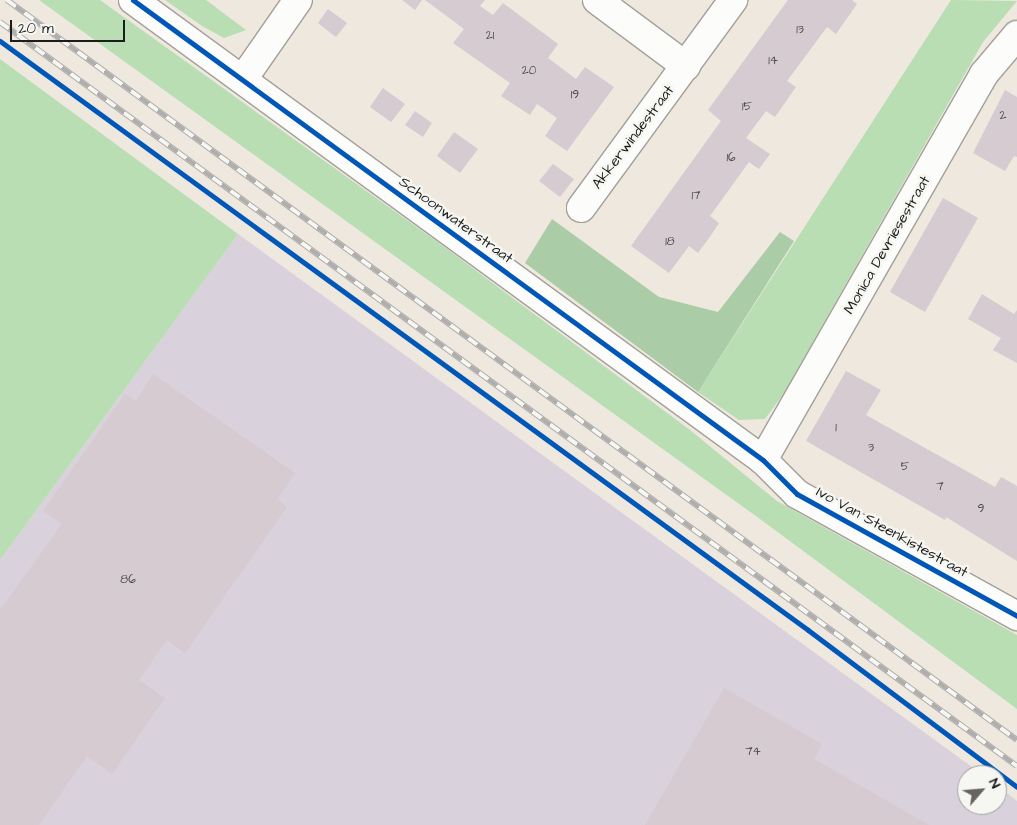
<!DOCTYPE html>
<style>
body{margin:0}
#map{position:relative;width:1017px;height:825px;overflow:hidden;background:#eee8df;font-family:"Architects Daughter",sans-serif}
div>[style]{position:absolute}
.industrial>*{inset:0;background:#d9d1db}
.green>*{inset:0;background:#b9deb3}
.forest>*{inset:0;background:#aacca7}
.building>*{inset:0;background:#d5cbd1}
.roads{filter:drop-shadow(1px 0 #a39f9a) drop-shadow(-1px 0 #a39f9a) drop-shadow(0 1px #a39f9a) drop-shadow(0 -1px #a39f9a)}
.street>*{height:28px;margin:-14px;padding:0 14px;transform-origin:14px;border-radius:14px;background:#fcfcfa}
.rail>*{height:5.5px;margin-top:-2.75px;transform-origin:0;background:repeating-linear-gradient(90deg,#f6f6f2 0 11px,#afaead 0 22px);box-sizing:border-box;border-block:1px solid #afaead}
.cycleway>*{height:5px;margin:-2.5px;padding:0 2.5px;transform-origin:2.5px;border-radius:2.5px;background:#0057b8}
span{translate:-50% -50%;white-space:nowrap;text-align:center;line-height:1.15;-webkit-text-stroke:5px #f6f6f2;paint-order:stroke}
.number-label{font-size:12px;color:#4a4849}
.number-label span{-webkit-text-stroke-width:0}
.street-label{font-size:15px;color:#1c1c1c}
.north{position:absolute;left:957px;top:765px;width:50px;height:50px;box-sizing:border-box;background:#f6f6f2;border:1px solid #9f9f9c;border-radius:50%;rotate:63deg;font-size:14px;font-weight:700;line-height:20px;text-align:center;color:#1c1c1c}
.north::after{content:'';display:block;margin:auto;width:18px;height:22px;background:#666360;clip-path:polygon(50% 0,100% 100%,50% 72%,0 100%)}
.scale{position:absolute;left:10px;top:20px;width:115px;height:22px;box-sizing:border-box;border:2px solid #1c1c1c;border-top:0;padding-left:6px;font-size:15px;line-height:18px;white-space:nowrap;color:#1c1c1c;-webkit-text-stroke:4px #f6f6f2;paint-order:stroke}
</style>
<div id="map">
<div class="industrial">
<i style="clip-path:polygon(238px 234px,983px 775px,967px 775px,967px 805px,997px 805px,997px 785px,1017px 801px,1017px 825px,0 825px,0 560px)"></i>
</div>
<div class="green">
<i style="clip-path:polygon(39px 0,100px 0,439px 243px,690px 430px,777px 501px,1017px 635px,1017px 709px,760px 519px)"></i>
<i style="clip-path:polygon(165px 0,206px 0,246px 30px,224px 38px,202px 26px)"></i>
<i style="clip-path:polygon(951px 0,1017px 1px,983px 42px,784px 393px,765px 419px,739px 420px,698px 392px)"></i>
<i style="clip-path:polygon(0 59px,238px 234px,0 560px)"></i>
</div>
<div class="forest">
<i style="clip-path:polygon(552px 219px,659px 297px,718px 312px,780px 232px,794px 241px,698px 392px,525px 263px)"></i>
</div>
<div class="building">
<i style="clip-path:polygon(402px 0,422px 0,415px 10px)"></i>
<i style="clip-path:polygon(425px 0,485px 0,480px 6px,493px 15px,503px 3px,558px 44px,548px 58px,576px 79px,585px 67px,614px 87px,567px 151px,545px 136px,557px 118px,537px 104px,530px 115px,501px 96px,510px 83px,453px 43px,464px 29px)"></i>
<i style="clip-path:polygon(788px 0,852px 0,857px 4px,836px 34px,827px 27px,787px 81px,796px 87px,775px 117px,766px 111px,746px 138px,770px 154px,759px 169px,749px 162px,710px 216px,719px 223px,709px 238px,698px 253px,689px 246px,669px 273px,631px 246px,721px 121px,708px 110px)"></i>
<i style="clip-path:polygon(328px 9px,347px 23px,336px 37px,318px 23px)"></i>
<i style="clip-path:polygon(383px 88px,405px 104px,391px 122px,370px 107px)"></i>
<i style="clip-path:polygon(1005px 90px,1017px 97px,1017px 157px,1014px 156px,1005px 171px,973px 153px)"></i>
<i style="clip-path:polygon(415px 111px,432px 123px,423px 137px,405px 125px)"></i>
<i style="clip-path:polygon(454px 132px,478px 149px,460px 173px,437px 156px)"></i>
<i style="clip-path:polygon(553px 164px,574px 179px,560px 197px,539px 181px)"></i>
<i style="clip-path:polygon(943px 198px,978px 218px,925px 312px,890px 292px)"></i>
<i style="clip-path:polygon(982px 294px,1014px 314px,1017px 310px,1017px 363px,993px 350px,1001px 338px,968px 319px)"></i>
<i style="clip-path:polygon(846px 371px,881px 390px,866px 415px,995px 487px,1001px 477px,1017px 486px,1017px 561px,946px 517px,945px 520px,806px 441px)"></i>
<i style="clip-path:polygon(153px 374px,295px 473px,277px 499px,287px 507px,185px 653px,167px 640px,139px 680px,165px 698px,112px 774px,87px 756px,39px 825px,0 825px,0 610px,62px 524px,43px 511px,125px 394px,136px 401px)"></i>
<i style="clip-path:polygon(724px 688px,822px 744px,814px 759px,929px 825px,645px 825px)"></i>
</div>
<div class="roads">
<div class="street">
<i style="left:133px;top:0;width:780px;rotate:36.14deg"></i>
<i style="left:763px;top:460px;width:48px;rotate:45deg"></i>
<i style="left:797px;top:494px;width:252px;rotate:29deg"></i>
<i style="left:597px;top:0;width:111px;rotate:36.6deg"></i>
<i style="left:243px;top:79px;width:96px;rotate:-55.2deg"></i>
<i style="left:581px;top:208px;width:258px;rotate:-53.8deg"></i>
<i style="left:763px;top:460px;width:445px;rotate:-60.2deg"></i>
<i style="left:984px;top:74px;width:51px;rotate:-49.8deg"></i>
</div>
</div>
<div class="rail">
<i style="left:7px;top:0;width:1252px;rotate:36.23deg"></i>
<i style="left:0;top:22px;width:1260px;rotate:36.19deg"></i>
</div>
<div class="cycleway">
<i style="left:133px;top:0;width:780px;rotate:36.14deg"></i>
<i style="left:763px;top:460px;width:48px;rotate:45deg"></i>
<i style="left:797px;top:494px;width:252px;rotate:29deg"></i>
<i style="left:0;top:41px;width:1000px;rotate:36.09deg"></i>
<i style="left:808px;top:630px;width:261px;rotate:36.9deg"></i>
</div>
<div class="number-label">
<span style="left:800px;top:30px">13</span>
<span style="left:490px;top:36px">21</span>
<span style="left:773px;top:61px">14</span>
<span style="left:529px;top:71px">20</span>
<span style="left:575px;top:95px">19</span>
<span style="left:747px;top:107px">15</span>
<span style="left:1003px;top:116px">2</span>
<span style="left:731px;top:158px">16</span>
<span style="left:696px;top:196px">17</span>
<span style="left:670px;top:242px">18</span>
<span style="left:836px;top:428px">1</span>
<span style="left:871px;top:448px">3</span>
<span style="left:905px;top:467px">5</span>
<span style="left:940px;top:487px">7</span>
<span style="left:981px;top:509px">9</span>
<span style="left:128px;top:580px">86</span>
<span style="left:753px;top:752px">74</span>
</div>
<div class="street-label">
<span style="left:633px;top:137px;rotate:-53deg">Akkerwindestraat</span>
<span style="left:456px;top:220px;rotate:36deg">Schoonwaterstraat</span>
<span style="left:887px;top:245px;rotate:-60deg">Monica Devriesestraat</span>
<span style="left:892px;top:532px;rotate:29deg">Ivo Van Steenkistestraat</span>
</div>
<div class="north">N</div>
<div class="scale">20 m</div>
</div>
